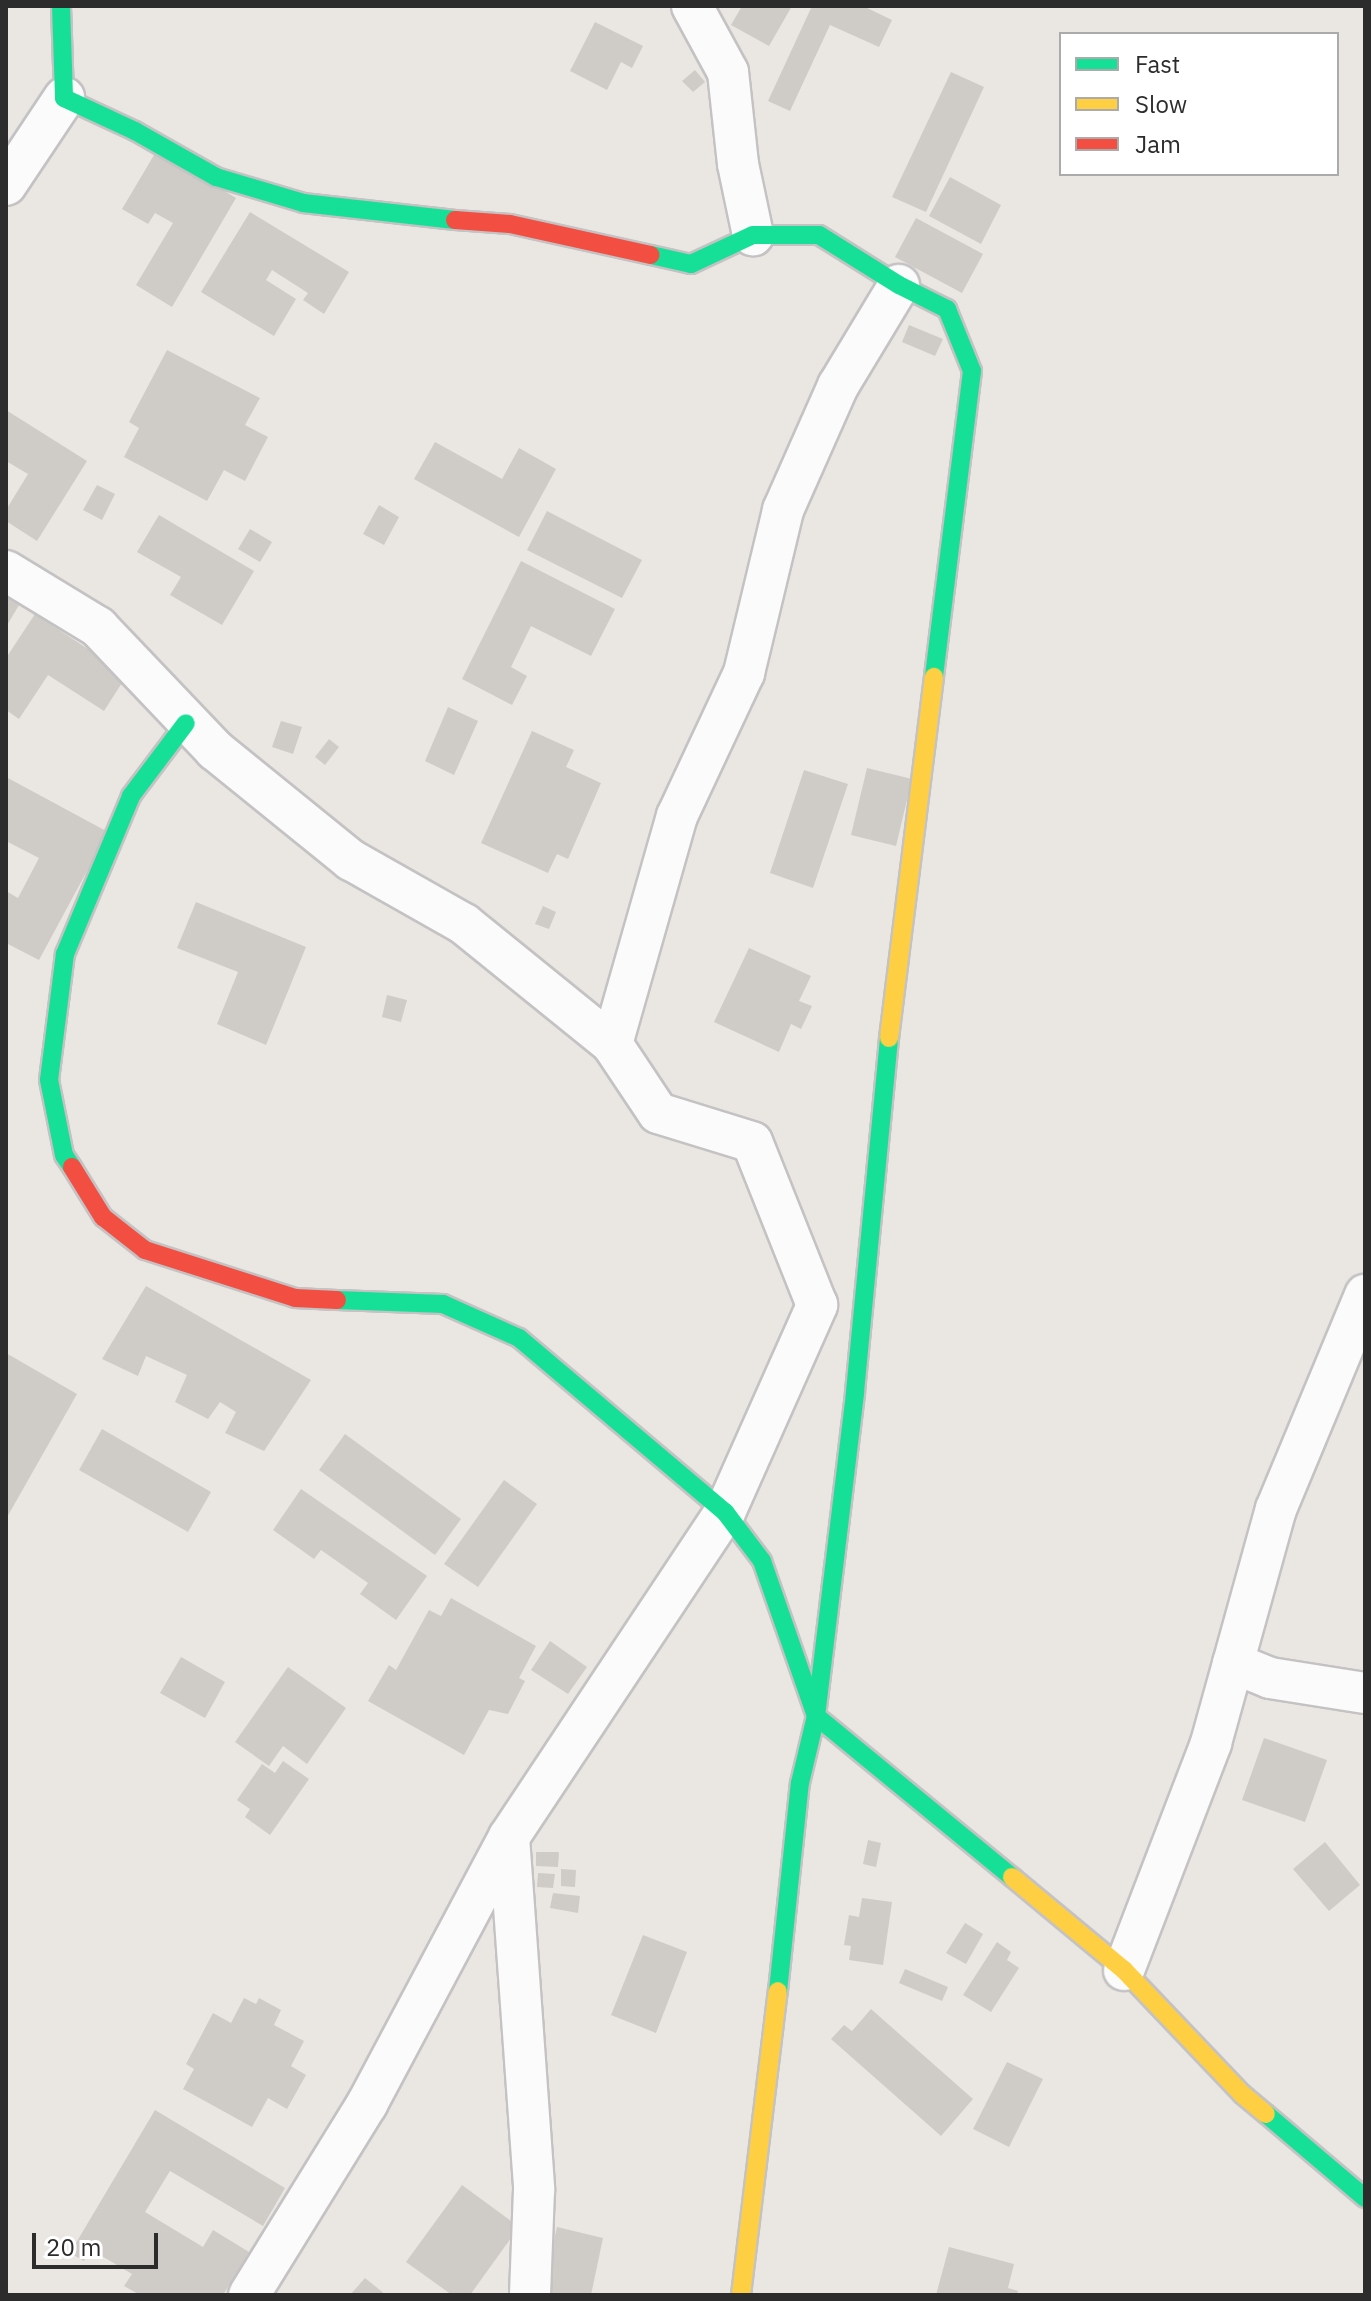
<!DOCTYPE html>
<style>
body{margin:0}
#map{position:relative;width:1371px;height:2301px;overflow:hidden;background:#eae6e2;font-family:"IBM Plex Sans",sans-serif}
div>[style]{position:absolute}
.building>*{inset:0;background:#cfccc8}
.roads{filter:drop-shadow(2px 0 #c4c2c3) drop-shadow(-2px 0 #c4c2c3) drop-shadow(0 2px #c4c2c3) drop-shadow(0 -2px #c4c2c3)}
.street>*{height:40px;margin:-20px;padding:0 20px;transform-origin:20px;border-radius:20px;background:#fcfbfb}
.fast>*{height:18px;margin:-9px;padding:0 9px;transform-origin:9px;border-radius:9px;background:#16e098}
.slow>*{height:18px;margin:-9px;padding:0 9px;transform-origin:9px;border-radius:9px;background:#ffcf43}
.jam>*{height:18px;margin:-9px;padding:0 9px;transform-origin:9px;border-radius:9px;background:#f24e42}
span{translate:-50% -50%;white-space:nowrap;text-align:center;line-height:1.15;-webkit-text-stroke:6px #fff;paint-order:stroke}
.frame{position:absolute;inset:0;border:8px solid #2c2c2c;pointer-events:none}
.legend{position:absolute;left:1059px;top:32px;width:280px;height:144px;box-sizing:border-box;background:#fff;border:2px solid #ababab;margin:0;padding:10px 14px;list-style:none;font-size:24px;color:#2c2c2c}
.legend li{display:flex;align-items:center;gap:16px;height:40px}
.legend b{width:40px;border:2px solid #ababab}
.scale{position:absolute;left:32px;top:2233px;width:126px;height:36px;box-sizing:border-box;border:4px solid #2c2c2c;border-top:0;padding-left:10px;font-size:24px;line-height:28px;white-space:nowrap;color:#2c2c2c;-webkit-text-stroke:6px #fff;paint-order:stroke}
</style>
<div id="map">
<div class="building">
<i style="clip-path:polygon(742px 6px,792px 6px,769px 46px,731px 25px)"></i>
<i style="clip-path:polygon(812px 6px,863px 6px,892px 20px,879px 47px,830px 25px,790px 111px,768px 101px)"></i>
<i style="clip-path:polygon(595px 22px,643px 46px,632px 68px,621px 62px,607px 90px,570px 71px)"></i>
<i style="clip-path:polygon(695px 70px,705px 82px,693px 92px,682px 81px)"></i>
<i style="clip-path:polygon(951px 72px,984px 87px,926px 212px,892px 197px)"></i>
<i style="clip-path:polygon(157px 150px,236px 198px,172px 307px,136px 285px,173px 223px,155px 213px,148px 224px,122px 209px)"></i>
<i style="clip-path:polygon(950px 177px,1001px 205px,981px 244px,929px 216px)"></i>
<i style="clip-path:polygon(250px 212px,349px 272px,324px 314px,303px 300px,308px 293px,272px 270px,266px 280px,296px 299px,274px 336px,201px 292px)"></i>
<i style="clip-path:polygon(916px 218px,983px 254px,962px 293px,895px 257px)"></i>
<i style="clip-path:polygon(909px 325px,943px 339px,935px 356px,902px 342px)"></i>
<i style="clip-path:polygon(167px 350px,260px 398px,245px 425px,268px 437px,245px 481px,224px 470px,207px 501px,124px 457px,139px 428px,129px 422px)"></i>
<i style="clip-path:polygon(6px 410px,87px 461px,37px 541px,6px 521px,6px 510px,28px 474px,6px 461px)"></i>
<i style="clip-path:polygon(435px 442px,502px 479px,519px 448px,556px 469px,519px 537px,414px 479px)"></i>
<i style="clip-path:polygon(97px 485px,115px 494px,102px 520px,83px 510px)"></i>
<i style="clip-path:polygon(379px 505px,399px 517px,384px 545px,363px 534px)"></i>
<i style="clip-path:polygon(547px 511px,642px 560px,622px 598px,527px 550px)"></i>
<i style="clip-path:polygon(159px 515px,254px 571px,222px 625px,170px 595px,181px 577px,137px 552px)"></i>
<i style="clip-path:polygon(250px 529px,272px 542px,260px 562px,238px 549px)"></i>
<i style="clip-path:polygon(521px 561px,615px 609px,591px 656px,531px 626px,511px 667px,527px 676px,512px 705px,462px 679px)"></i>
<i style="clip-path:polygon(6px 597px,19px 605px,6px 627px)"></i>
<i style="clip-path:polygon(35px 614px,127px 675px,104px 711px,48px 675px,19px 719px,6px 710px,6px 658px)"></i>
<i style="clip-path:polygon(448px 707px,478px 721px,454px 775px,425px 761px)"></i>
<i style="clip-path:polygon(281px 721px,302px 727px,293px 754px,272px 747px)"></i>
<i style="clip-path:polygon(532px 731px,574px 750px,566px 767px,601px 783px,568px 859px,557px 854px,548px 873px,481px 843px)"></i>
<i style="clip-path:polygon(329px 739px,339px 747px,325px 765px,315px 757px)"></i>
<i style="clip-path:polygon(867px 768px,912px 779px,896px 846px,851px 835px)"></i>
<i style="clip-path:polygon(804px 770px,848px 784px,813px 888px,770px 873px)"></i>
<i style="clip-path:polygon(6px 777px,108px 832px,39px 960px,6px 943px,6px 891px,18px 898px,39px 858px,6px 841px)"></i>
<i style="clip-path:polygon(196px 902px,306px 947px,266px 1045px,217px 1024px,238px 972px,177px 948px)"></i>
<i style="clip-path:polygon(543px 906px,556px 912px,549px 929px,535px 924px)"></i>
<i style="clip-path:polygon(749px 948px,811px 976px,799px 1001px,812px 1006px,801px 1029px,791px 1024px,779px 1052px,714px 1022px)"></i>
<i style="clip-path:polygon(387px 995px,407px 1000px,401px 1022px,382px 1017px)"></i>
<i style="clip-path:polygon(146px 1286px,311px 1380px,264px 1451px,225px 1433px,236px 1412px,220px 1402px,208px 1419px,175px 1402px,187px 1375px,146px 1356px,138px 1376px,102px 1359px)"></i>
<i style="clip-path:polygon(6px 1353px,77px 1394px,6px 1519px)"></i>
<i style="clip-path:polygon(102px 1429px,211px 1492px,188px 1532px,79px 1470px)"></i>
<i style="clip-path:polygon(345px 1434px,461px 1519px,435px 1555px,319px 1470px)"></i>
<i style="clip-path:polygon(504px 1480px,537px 1504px,478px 1587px,444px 1564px)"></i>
<i style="clip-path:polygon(301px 1489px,427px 1576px,396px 1620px,360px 1594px,368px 1583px,321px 1550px,314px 1559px,273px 1530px)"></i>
<i style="clip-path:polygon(451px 1598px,536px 1646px,519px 1678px,525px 1681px,508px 1714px,489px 1710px,464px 1755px,368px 1701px,389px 1665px,396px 1670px,429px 1610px,441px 1616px)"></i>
<i style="clip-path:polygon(550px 1641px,587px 1667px,568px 1694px,531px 1670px)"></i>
<i style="clip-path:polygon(181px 1657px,225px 1682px,205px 1718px,160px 1693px)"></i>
<i style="clip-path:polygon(288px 1667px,346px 1708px,307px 1764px,283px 1746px,269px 1766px,235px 1742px)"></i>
<i style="clip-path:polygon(1264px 1738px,1327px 1760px,1305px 1822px,1242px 1800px)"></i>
<i style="clip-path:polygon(283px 1761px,309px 1779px,270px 1835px,245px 1817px,250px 1809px,237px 1800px,262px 1764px,275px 1773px)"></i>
<i style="clip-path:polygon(868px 1840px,881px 1843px,876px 1867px,863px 1864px)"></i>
<i style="clip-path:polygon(1325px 1842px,1360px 1885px,1329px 1911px,1293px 1869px)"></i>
<i style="clip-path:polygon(536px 1852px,559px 1852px,558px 1867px,536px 1866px)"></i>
<i style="clip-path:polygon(561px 1869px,576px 1870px,575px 1887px,561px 1886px)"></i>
<i style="clip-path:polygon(538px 1873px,555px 1874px,553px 1888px,537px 1887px)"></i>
<i style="clip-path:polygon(553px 1893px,580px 1896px,578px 1913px,550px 1908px)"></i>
<i style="clip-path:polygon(862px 1898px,892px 1902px,883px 1965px,849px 1960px,851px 1946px,844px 1945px,849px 1915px,859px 1917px)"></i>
<i style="clip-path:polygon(965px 1923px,983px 1934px,966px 1964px,946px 1953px)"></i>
<i style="clip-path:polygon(643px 1935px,687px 1952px,656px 2033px,611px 2015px)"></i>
<i style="clip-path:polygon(997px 1942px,1011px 1952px,1007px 1960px,1019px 1968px,991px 2012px,963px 1995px)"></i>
<i style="clip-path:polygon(905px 1969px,948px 1987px,942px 2001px,899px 1983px)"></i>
<i style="clip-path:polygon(244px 1998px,256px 2004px,259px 1998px,281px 2010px,274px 2025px,304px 2041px,291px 2066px,306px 2075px,287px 2109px,268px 2098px,252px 2127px,183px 2089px,194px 2069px,186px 2064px,213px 2013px,231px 2023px)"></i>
<i style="clip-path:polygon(871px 2009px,973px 2099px,941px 2136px,831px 2039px,844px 2025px,852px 2031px)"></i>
<i style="clip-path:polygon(1007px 2062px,1043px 2079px,1009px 2147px,973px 2129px)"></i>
<i style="clip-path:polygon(155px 2110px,285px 2188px,263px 2226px,170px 2171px,145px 2212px,203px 2247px,213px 2230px,249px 2252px,223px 2295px,140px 2295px,124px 2286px,132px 2274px,90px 2249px,84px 2261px,70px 2253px)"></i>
<i style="clip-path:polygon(462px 2185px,519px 2227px,470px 2295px,452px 2295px,406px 2262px)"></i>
<i style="clip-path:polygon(557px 2227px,603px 2238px,591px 2295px,542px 2295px)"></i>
<i style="clip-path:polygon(949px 2247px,1014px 2264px,1008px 2288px,1018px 2291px,1017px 2295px,936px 2295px)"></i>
<i style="clip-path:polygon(365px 2278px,386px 2295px,350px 2295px)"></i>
</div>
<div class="roads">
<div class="street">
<i style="left:692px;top:6px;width:75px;rotate:61.4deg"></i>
<i style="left:728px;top:72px;width:93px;rotate:83.8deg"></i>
<i style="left:738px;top:164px;width:73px;rotate:78.1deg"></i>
<i style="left:6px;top:185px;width:105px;rotate:-56.3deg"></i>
<i style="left:6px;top:571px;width:108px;rotate:31.3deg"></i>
<i style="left:98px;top:627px;width:170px;rotate:46.4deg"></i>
<i style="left:215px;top:750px;width:175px;rotate:39deg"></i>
<i style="left:351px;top:860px;width:130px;rotate:29.5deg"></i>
<i style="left:464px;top:924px;width:191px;rotate:39deg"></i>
<i style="left:1233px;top:1663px;width:40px;rotate:22deg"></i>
<i style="left:1270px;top:1678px;width:96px;rotate:9deg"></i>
<i style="left:509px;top:1837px;width:354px;rotate:85.9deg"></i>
<i style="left:534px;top:2190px;width:105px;rotate:92.2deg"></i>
<i style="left:1124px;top:1970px;width:243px;rotate:-69deg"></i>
<i style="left:1211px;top:1743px;width:243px;rotate:-74.5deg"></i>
<i style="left:1276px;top:1509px;width:232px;rotate:-67.4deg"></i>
<i style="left:249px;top:2295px;width:225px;rotate:-58.3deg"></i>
<i style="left:367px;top:2104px;width:302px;rotate:-62deg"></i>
<i style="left:509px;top:1837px;width:390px;rotate:-56.4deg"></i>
<i style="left:725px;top:1512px;width:227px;rotate:-66deg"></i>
<i style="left:817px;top:1305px;width:175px;rotate:-111.7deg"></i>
<i style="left:752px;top:1142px;width:98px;rotate:-162.9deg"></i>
<i style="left:658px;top:1113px;width:83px;rotate:-123.7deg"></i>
<i style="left:612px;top:1044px;width:237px;rotate:-74.1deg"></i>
<i style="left:677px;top:816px;width:158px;rotate:-64.9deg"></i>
<i style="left:744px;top:673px;width:168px;rotate:-76.5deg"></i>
<i style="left:783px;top:510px;width:136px;rotate:-66.1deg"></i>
<i style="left:838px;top:386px;width:118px;rotate:-58.9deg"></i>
</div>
<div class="fast">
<i style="left:61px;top:6px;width:92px;rotate:88.1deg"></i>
<i style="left:64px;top:98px;width:78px;rotate:24.9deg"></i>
<i style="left:135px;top:131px;width:93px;rotate:29.6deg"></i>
<i style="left:216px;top:177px;width:91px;rotate:16.6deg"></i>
<i style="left:303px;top:203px;width:153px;rotate:6.4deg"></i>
<i style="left:651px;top:255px;width:41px;rotate:12.7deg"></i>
<i style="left:691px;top:264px;width:68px;rotate:-25.1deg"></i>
<i style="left:753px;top:235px;width:66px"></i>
<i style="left:819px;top:235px;width:94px;rotate:32deg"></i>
<i style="left:899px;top:285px;width:54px;rotate:26.6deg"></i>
<i style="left:947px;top:309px;width:67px;rotate:68deg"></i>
<i style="left:972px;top:371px;width:308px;rotate:97.1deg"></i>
<i style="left:72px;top:1167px;width:14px;rotate:-124deg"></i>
<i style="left:64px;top:1155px;width:76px;rotate:-101.3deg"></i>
<i style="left:49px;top:1080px;width:127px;rotate:-82.8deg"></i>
<i style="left:65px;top:954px;width:171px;rotate:-67.3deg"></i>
<i style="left:131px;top:796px;width:91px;rotate:-53deg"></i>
<i style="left:337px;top:1300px;width:106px;rotate:2.2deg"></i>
<i style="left:443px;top:1304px;width:83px;rotate:24.1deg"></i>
<i style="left:519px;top:1338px;width:270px;rotate:40.2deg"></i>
<i style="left:725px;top:1512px;width:61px;rotate:52.9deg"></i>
<i style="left:762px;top:1561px;width:164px;rotate:70.8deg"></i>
<i style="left:816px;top:1716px;width:254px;rotate:39.4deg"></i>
<i style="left:778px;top:1991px;width:209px;rotate:-84deg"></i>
<i style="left:800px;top:1783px;width:69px;rotate:-76.6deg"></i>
<i style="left:816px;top:1716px;width:326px;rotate:-83.1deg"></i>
<i style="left:855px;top:1392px;width:356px;rotate:-84.5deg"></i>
<i style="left:1266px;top:2114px;width:130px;rotate:40.3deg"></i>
</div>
<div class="slow">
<i style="left:889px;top:1038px;width:364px;rotate:-82.9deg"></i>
<i style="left:1012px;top:1877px;width:146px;rotate:39.7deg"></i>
<i style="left:1124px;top:1970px;width:171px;rotate:46.4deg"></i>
<i style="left:1242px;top:2094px;width:31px;rotate:40deg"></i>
<i style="left:741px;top:2295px;width:306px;rotate:-83.1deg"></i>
</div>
<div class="jam">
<i style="left:455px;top:220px;width:55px;rotate:4.2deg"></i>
<i style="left:510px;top:224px;width:144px;rotate:12.4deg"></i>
<i style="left:72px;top:1167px;width:59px;rotate:58.2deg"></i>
<i style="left:103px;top:1217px;width:53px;rotate:38.2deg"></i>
<i style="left:145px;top:1250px;width:157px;rotate:17.7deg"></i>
<i style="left:295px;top:1298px;width:42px;rotate:2.7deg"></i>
</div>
</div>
<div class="frame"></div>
<ul class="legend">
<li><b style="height:10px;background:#16e098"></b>Fast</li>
<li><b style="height:10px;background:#ffcf43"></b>Slow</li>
<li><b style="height:10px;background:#f24e42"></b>Jam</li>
</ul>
<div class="scale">20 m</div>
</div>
